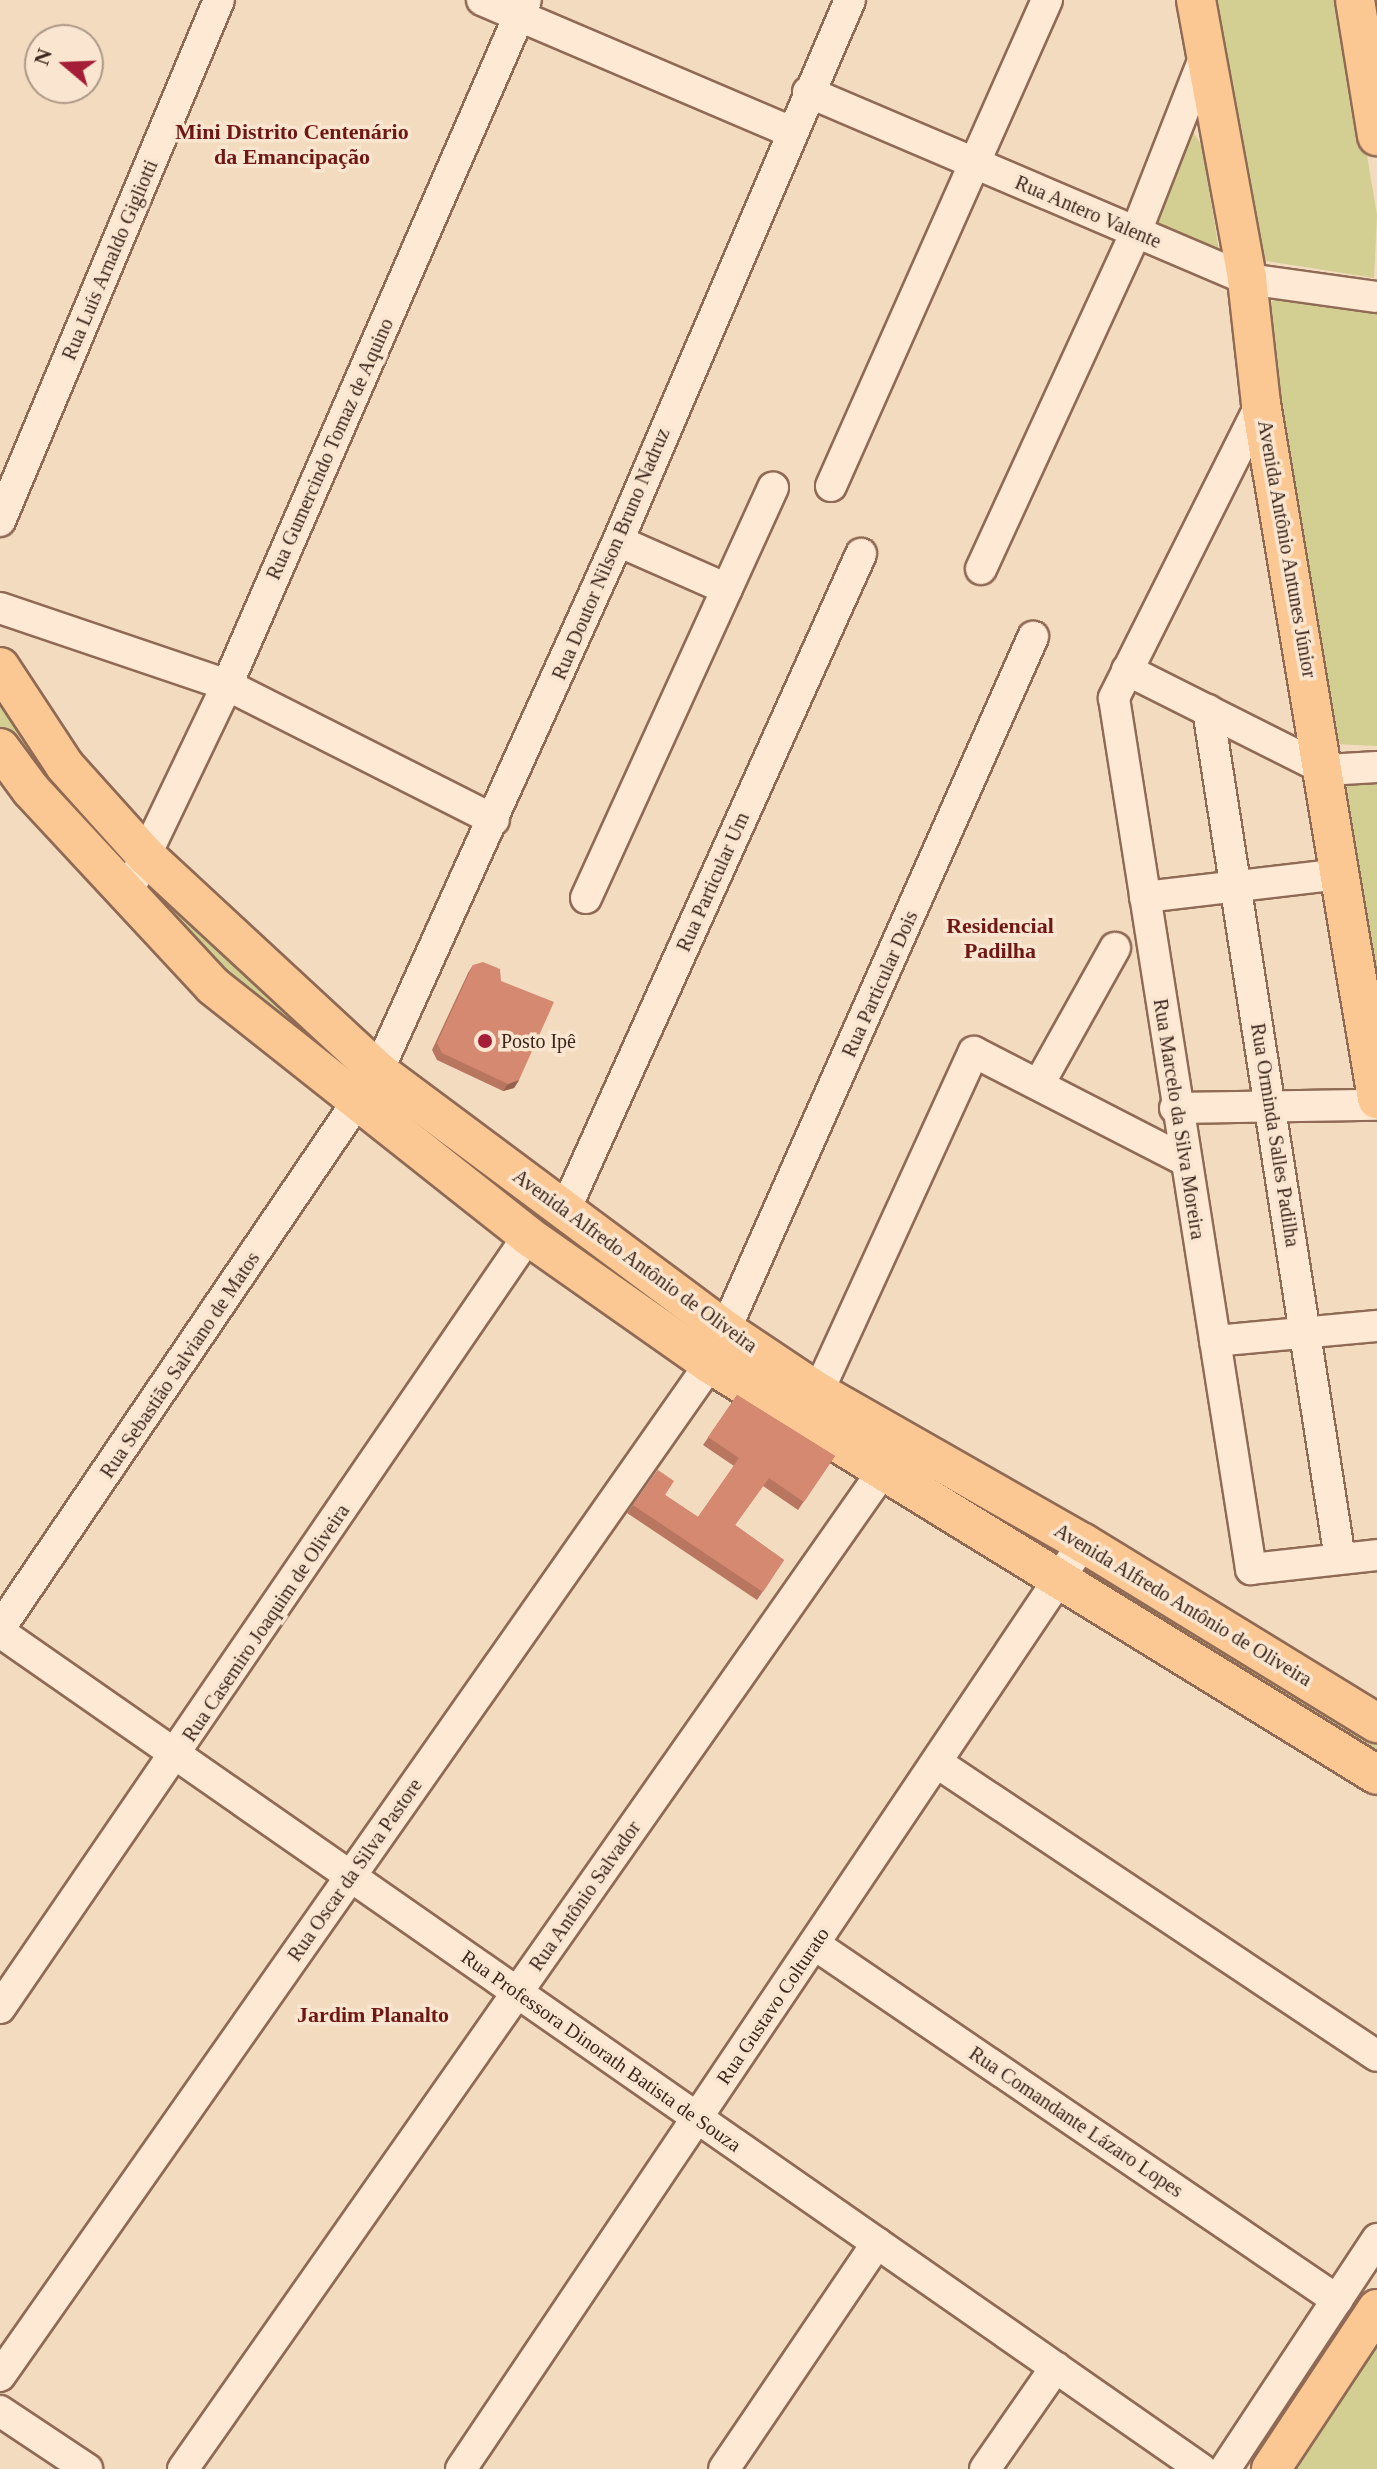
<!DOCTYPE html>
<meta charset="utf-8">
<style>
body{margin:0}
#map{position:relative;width:1377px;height:2469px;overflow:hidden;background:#f3dbc0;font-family:Georgia,serif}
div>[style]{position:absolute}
.green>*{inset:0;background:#d3cf92}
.roads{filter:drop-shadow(2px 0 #8f6a55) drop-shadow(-2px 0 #8f6a55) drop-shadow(0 2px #8f6a55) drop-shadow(0 -2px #8f6a55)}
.minor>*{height:30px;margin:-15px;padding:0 15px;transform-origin:15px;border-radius:15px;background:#fde9d4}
.major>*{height:38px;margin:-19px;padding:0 19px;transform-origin:19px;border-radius:19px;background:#fbc893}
.wall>*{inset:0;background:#b87661}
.shaded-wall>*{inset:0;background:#96604f}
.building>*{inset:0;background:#d68971}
.dots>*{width:22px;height:22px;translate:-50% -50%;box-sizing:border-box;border:4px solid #fae6d0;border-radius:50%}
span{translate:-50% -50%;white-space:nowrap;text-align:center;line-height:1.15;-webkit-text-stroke:7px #fae6d0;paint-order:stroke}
.street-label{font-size:20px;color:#3c261c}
.poi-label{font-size:20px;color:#3c261c}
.left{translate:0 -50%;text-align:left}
.neighbourhood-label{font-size:22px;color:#6e1815;font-weight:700}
.north{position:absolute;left:24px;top:24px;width:80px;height:80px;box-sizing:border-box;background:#fae6d0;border:2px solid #ae9988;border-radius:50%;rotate:289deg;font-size:22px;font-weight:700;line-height:32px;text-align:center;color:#3c261c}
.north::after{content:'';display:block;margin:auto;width:28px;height:36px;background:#a51e37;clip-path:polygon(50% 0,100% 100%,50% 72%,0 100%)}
</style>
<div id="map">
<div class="green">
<i style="clip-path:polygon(1212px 0,1341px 0,1377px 215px,1374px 278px,1261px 260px)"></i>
<i style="clip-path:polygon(1192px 130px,1202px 146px,1219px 251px,1161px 228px,1151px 215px)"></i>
<i style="clip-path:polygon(1277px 297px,1377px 312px,1377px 746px,1334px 744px,1264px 309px)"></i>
<i style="clip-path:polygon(0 691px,136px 864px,127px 878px,0 729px)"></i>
<i style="clip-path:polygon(1377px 775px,1377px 1032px,1338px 793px,1344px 781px)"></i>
<i style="clip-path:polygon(147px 880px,247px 977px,366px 1070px,354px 1084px,140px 902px)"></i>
<i style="clip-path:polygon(775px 1387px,1377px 1731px,1377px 1750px,991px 1514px)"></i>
<i style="clip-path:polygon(1377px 2346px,1377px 2469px,1297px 2469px)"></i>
</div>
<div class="roads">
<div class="minor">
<i style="left:482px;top:0;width:337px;rotate:23.1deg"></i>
<i style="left:808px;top:92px;width:477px;rotate:23.1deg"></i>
<i style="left:1247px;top:279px;width:131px;rotate:7.9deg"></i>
<i style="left:1261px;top:404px;width:329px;rotate:116.6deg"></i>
<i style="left:1114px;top:698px;width:882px;rotate:81.06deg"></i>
<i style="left:1251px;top:1569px;width:127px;rotate:-6.3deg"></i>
<i style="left:831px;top:486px;width:532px;rotate:-66.04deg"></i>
<i style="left:0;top:521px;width:565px;rotate:-67.2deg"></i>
<i style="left:618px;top:541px;width:119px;rotate:23.8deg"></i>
<i style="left:981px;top:569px;width:371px;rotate:-65.3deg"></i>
<i style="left:1136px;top:232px;width:189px;rotate:-68.6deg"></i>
<i style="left:0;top:608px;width:240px;rotate:18.7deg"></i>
<i style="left:227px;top:685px;width:299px;rotate:26.8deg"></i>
<i style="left:1127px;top:670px;width:223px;rotate:26.7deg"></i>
<i style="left:1326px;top:770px;width:51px;rotate:-3.4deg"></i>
<i style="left:1208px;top:710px;width:859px;rotate:81.16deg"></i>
<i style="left:126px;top:896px;width:234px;rotate:-64.4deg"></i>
<i style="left:227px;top:685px;width:747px;rotate:-66.42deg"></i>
<i style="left:1145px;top:897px;width:198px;rotate:-6.7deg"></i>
<i style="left:586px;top:898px;width:451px;rotate:-65.5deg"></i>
<i style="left:1039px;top:1084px;width:156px;rotate:-60.8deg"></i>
<i style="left:1175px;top:1108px;width:202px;rotate:-0.9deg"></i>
<i style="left:565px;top:1210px;width:720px;rotate:-65.71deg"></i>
<i style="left:1215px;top:1341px;width:163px;rotate:-5.3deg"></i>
<i style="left:818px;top:1392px;width:374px;rotate:-65.4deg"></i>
<i style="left:974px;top:1052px;width:236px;rotate:27.2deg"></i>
<i style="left:0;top:1628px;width:673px;rotate:-55.84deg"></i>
<i style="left:378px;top:1071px;width:582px;rotate:-65.64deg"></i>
<i style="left:618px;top:541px;width:589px;rotate:-66.79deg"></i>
<i style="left:0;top:1632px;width:1464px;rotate:34.87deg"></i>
<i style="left:939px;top:1764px;width:526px;rotate:33.69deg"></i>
<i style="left:814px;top:1944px;width:633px;rotate:34.24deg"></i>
<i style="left:0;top:2008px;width:935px;rotate:-55.63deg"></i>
<i style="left:0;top:2376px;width:1236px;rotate:-54.95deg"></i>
<i style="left:710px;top:1364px;width:796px;rotate:-66.04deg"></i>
<i style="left:0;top:2411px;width:105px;rotate:33.7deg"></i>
<i style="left:183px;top:2469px;width:1238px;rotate:-54.96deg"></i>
<i style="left:461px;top:2469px;width:1116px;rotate:-56.11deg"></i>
<i style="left:724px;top:2469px;width:273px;rotate:-55.9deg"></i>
<i style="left:985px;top:2469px;width:124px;rotate:-55.2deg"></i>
<i style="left:1225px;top:2469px;width:276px;rotate:-56.5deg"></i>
</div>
<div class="major">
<i style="left:1196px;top:0;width:284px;rotate:79.6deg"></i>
<i style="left:1247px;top:279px;width:126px;rotate:83.6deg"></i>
<i style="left:1261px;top:404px;width:705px;rotate:80.52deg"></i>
<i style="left:1355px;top:0;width:138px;rotate:80.8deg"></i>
<i style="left:0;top:667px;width:118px;rotate:56.7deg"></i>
<i style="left:65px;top:766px;width:121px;rotate:48deg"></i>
<i style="left:146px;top:856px;width:316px;rotate:42.8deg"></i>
<i style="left:378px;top:1071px;width:435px;rotate:36.7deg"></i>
<i style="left:727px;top:1331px;width:110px;rotate:33.8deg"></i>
<i style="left:818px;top:1392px;width:305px;rotate:29.7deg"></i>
<i style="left:1083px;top:1543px;width:345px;rotate:31.5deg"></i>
<i style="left:0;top:748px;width:52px;rotate:53.6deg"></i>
<i style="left:31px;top:790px;width:267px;rotate:47.1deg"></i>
<i style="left:213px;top:986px;width:402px;rotate:38.4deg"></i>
<i style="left:528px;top:1236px;width:223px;rotate:35.1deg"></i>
<i style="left:710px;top:1364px;width:783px;rotate:31.64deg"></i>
<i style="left:1271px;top:2469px;width:192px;rotate:-56.5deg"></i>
</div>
</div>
<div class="wall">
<i style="clip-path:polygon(473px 965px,519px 1080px,514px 1088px,503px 1091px,437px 1060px,432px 1050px,468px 973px)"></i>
<i style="clip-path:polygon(737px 1395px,835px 1456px,798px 1510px,763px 1486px,735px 1525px,784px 1560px,757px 1600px,627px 1513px,658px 1470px,665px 1495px,698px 1517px,734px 1466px,703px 1445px)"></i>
</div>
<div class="shaded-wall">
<i style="clip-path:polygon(519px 1080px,514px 1088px,503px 1091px,508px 1084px)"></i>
</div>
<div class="building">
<i style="clip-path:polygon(483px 962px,500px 969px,501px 981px,554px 1002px,519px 1080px,508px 1084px,442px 1053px,437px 1043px,473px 965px)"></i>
<i style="clip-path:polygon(737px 1395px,835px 1456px,804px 1502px,769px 1478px,735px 1525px,784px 1560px,763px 1592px,633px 1505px,658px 1470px,674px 1481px,665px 1495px,698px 1517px,739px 1458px,708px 1437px)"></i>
</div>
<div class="dots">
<i style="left:485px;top:1041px;background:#a51e37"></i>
</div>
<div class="street-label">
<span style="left:1088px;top:212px;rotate:23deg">Rua Antero Valente</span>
<span style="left:110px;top:260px;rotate:-67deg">Rua Luís Arnaldo Gigliotti</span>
<span style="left:330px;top:449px;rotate:-66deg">Rua Gumercindo Tomaz de Aquino</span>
<span style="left:1287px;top:549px;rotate:80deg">Avenida Antônio Antunes Júnior</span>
<span style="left:611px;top:554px;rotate:-67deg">Rua Doutor Nilson Bruno Nadruz</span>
<span style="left:713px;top:882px;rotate:-66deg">Rua Particular Um</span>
<span style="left:880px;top:984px;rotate:-66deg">Rua Particular Dois</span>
<span style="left:1179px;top:1119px;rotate:81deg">Rua Marcelo da Silva Moreira</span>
<span style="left:1275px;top:1135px;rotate:81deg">Rua Orminda Salles Padilha</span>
<span style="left:635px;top:1261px;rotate:36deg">Avenida Alfredo Antônio de Oliveira</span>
<span style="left:180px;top:1365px;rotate:-56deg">Rua Sebastião Salviano de Matos</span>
<span style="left:1183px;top:1605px;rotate:31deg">Avenida Alfredo Antônio de Oliveira</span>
<span style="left:266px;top:1623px;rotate:-56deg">Rua Casemiro Joaquim de Oliveira</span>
<span style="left:355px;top:1870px;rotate:-55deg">Rua Oscar da Silva Pastore</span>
<span style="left:585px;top:1896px;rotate:-55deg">Rua Antônio Salvador</span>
<span style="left:773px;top:2006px;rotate:-56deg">Rua Gustavo Colturato</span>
<span style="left:601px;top:2051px;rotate:35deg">Rua Professora Dinorath Batista de Souza</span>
<span style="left:1076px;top:2122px;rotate:34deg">Rua Comandante Lázaro Lopes</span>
</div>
<div class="poi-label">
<span class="left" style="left:501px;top:1041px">Posto Ipê</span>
</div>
<div class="neighbourhood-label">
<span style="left:292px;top:144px">Mini Distrito Centenário<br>da Emancipação</span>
<span style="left:1000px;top:938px">Residencial<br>Padilha</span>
<span style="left:373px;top:2015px">Jardim Planalto</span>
</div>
<div class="north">N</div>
</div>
